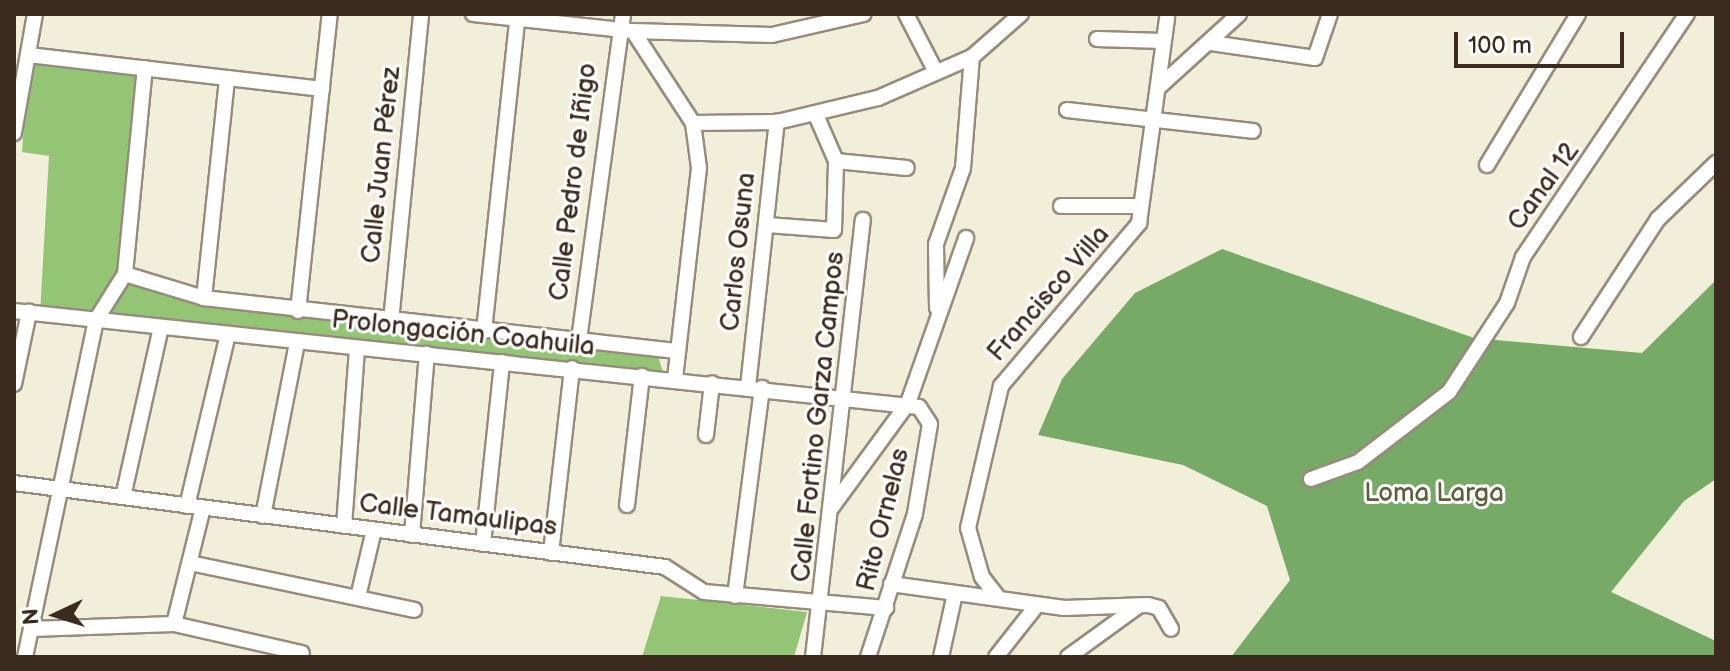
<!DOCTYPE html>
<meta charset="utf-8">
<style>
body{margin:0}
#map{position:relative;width:1730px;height:671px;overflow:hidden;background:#f1eeda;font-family:"Balsamiq Sans",sans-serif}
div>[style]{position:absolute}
.green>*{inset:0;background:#93c575}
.forest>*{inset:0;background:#76aa66}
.roads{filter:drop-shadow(2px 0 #968c7c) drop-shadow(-2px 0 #968c7c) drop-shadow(0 2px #968c7c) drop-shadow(0 -2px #968c7c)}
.minor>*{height:14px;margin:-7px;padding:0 7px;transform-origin:7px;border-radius:7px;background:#fff}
span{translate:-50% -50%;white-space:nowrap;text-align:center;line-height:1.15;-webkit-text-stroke:6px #fff;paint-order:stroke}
.street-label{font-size:26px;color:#3b2a1e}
.park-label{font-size:26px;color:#5a603c}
.frame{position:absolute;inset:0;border:16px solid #3b2a1e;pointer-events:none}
.north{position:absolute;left:16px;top:575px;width:80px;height:80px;-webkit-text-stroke:6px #fff;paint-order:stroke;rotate:266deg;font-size:22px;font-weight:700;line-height:32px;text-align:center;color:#3b2a1e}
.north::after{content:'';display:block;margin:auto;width:28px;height:36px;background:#3b2a1e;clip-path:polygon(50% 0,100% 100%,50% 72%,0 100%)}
.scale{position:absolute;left:1454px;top:32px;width:170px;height:36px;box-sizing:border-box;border:4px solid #3b2a1e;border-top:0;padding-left:10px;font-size:24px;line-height:28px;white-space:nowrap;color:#3b2a1e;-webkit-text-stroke:6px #fff;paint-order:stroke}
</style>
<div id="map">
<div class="green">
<i style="clip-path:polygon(29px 55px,145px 68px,125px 274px,164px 289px,657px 353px,663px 372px,40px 314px,49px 156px,22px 152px)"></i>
<i style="clip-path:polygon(661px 596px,736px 604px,807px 612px,794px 657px,642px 657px)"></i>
</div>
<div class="forest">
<i style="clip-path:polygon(1222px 249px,1474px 338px,1642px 353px,1716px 280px,1716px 479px,1684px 501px,1611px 592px,1716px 641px,1716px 657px,1231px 657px,1290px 580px,1267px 506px,1183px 465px,1038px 435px,1062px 379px,1135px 293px)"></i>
</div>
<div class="roads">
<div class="minor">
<i style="left:473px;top:14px;width:161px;rotate:6.1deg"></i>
<i style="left:633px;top:31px;width:110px;rotate:56.9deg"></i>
<i style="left:693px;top:123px;width:45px;rotate:82.4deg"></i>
<i style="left:699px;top:168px;width:212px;rotate:96.5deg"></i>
<i style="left:906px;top:14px;width:65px;rotate:62.7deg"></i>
<i style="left:633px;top:31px;width:139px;rotate:1.6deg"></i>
<i style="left:772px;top:35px;width:94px;rotate:-12.9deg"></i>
<i style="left:1097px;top:39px;width:66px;rotate:1.7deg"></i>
<i style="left:1211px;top:43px;width:105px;rotate:8.2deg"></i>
<i style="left:1315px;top:58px;width:46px;rotate:-71.2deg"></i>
<i style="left:29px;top:55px;width:295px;rotate:6.6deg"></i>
<i style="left:1160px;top:86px;width:107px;rotate:-42.3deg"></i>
<i style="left:1067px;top:110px;width:187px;rotate:6.4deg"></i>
<i style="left:693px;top:123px;width:84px;rotate:-0.7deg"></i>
<i style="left:777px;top:122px;width:104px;rotate:-13.4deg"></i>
<i style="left:878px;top:98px;width:103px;rotate:-23.6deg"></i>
<i style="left:972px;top:57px;width:65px;rotate:-41.3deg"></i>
<i style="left:14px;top:133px;width:121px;rotate:-80deg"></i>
<i style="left:836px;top:161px;width:71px;rotate:5.6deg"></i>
<i style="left:1487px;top:165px;width:176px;rotate:-58.9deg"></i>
<i style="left:1061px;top:206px;width:80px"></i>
<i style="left:767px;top:225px;width:67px;rotate:4.3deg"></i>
<i style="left:834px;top:230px;width:69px;rotate:-88.3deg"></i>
<i style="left:836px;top:161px;width:50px;rotate:-113.5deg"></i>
<i style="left:125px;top:274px;width:83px;rotate:16.9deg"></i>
<i style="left:204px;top:298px;width:477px;rotate:6.4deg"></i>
<i style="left:204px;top:298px;width:221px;rotate:-84deg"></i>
<i style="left:937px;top:308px;width:64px;rotate:-90.9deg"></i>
<i style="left:936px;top:244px;width:81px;rotate:-70.4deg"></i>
<i style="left:963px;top:168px;width:111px;rotate:-85.4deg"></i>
<i style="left:14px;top:311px;width:910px;rotate:6.06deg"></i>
<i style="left:919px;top:407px;width:20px;rotate:57deg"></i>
<i style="left:930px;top:424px;width:91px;rotate:99.5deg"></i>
<i style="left:915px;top:514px;width:151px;rotate:108.2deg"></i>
<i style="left:298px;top:311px;width:299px;rotate:-83.9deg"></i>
<i style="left:391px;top:321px;width:308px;rotate:-84.4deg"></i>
<i style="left:484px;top:331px;width:319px;rotate:-83.9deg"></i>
<i style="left:1581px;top:337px;width:141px;rotate:-56.9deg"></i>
<i style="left:1658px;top:219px;width:81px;rotate:-44deg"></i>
<i style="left:579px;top:340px;width:329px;rotate:-82.3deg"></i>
<i style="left:14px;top:384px;width:74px;rotate:-78.2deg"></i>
<i style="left:748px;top:387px;width:267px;rotate:-83.8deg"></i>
<i style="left:706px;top:435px;width:52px;rotate:-83.4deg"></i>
<i style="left:1311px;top:479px;width:50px;rotate:-19.9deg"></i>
<i style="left:1358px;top:462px;width:115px;rotate:-37.6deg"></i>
<i style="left:1449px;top:392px;width:106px;rotate:-56.9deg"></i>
<i style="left:1507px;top:303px;width:49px;rotate:-70.8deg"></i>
<i style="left:1523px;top:257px;width:293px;rotate:-56deg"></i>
<i style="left:14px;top:483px;width:656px;rotate:7.35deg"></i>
<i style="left:665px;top:567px;width:46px;rotate:32.7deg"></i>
<i style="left:704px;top:592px;width:183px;rotate:5deg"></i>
<i style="left:123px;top:497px;width:174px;rotate:-77.4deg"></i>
<i style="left:627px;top:505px;width:130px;rotate:-83.4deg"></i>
<i style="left:187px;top:506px;width:177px;rotate:-76.6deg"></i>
<i style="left:832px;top:507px;width:129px;rotate:-53.8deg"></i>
<i style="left:908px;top:403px;width:175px;rotate:-70.6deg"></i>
<i style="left:263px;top:516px;width:177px;rotate:-78.9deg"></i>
<i style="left:344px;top:526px;width:177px;rotate:-85.8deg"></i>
<i style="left:412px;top:535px;width:182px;rotate:-85.3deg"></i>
<i style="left:483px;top:544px;width:183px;rotate:-84deg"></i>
<i style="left:551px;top:553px;width:186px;rotate:-83.5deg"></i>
<i style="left:190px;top:563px;width:229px;rotate:11.8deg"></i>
<i style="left:891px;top:584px;width:175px;rotate:7.9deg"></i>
<i style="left:1064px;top:608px;width:84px;rotate:-2deg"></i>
<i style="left:1148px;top:605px;width:11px;rotate:15deg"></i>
<i style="left:1159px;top:608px;width:24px;rotate:60deg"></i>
<i style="left:735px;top:596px;width:210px;rotate:-82.6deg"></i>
<i style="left:997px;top:596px;width:24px;rotate:-128deg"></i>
<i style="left:982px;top:577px;width:51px;rotate:-105.9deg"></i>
<i style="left:968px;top:528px;width:146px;rotate:-76.9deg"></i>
<i style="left:1001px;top:386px;width:214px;rotate:-49.7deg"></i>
<i style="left:1139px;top:223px;width:207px;rotate:-82.2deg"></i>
<i style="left:358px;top:597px;width:69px;rotate:-76.6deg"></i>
<i style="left:174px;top:624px;width:120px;rotate:-76deg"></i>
<i style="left:31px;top:629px;width:143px;rotate:-2deg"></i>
<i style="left:174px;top:624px;width:131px;rotate:12.8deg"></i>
<i style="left:25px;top:657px;width:344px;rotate:-78.1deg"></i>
<i style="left:96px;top:320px;width:54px;rotate:-57.8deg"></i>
<i style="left:125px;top:274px;width:207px;rotate:-84.5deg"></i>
<i style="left:813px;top:657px;width:440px;rotate:-83.5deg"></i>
<i style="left:941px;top:657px;width:60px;rotate:-77.6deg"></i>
<i style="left:996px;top:657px;width:66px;rotate:-51.7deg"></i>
<i style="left:1068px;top:657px;width:85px;rotate:-35.9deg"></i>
</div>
</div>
<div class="street-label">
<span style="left:382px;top:165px;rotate:-84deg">Calle Juan Pérez</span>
<span style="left:574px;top:182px;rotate:-83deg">Calle Pedro de Iñigo</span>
<span style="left:1544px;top:187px;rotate:-54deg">Canal 12</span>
<span style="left:739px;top:252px;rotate:-84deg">Carlos Osuna</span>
<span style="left:1049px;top:294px;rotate:-49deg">Francisco Villa</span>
<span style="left:463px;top:334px;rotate:6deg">Prolongación Coahuila</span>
<span style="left:819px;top:417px;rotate:-84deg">Calle Fortino Garza Campos</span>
<span style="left:458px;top:516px;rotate:7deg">Calle Tamaulipas</span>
<span style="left:884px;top:520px;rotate:-76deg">Rito Ornelas</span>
</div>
<div class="park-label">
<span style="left:1434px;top:494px">Loma Larga</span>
</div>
<div class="frame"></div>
<div class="north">N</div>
<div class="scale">100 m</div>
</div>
